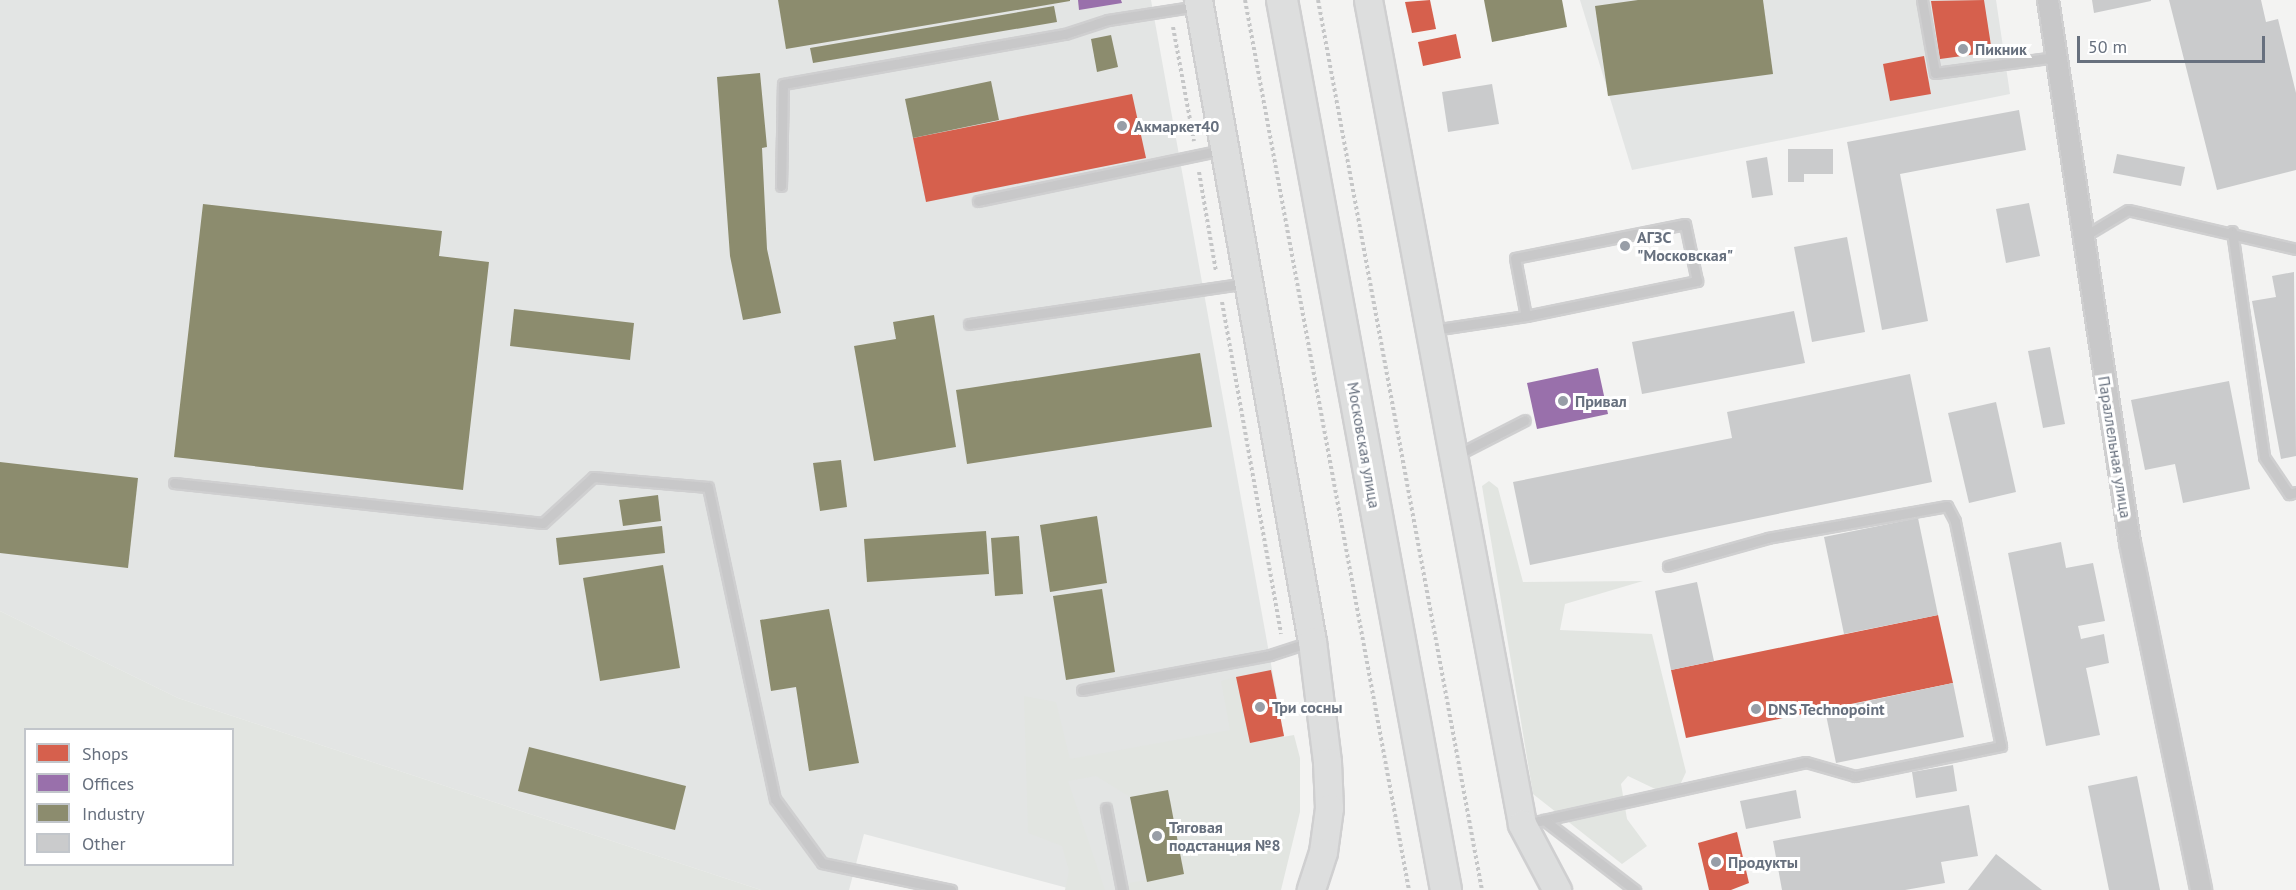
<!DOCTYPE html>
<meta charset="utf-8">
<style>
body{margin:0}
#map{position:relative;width:2296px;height:890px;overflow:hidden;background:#f3f3f2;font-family:"PT Sans",sans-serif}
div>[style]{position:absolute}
.built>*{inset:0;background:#e3e5e4}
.green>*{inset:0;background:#e2e5e1}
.shops>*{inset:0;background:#d6604d}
.offices>*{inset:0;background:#9970ab}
.industry>*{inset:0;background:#8c8c6e}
.building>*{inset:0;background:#cacbcc}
.path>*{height:4px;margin-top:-2px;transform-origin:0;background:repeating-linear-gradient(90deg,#c5c6c7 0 3px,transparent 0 6px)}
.roads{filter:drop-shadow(2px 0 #cfcfd0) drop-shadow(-2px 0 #cfcfd0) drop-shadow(0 2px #cfcfd0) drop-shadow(0 -2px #cfcfd0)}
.service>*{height:9px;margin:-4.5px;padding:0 4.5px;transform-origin:4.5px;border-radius:4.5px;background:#c8c8c9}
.minor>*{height:20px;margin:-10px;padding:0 10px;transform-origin:10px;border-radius:10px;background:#c8c8c9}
.secondary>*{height:27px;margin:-13.5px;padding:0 13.5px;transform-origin:13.5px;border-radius:13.5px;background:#dddede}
.primary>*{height:30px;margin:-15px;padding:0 15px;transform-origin:15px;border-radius:15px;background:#dddede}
.dots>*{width:16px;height:16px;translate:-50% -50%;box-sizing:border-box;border:3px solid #fff;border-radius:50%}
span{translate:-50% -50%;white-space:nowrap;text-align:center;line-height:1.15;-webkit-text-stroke:6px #fff;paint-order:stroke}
.poi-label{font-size:16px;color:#67707e;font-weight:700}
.left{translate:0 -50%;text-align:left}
.street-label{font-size:16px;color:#67707e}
.legend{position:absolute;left:24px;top:728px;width:210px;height:138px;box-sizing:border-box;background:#fff;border:2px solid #c2c6cb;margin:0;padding:8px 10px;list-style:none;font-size:18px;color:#67707e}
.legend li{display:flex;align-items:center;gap:12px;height:30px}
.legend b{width:30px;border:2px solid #c2c6cb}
.scale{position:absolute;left:2077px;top:36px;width:188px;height:27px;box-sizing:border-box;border:3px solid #67707e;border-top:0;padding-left:8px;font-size:18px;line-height:21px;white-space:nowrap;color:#67707e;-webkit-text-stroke:4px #fff;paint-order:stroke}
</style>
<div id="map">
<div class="built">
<i style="clip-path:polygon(0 0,1151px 0,1284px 736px,1274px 890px,1075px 890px,864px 834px,849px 890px,761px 890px,178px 698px,0 611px)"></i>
<i style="clip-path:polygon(1580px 0,1996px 0,2010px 94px,1632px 170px)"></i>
</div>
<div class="green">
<i style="clip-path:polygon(1489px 481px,1498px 488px,1523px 582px,1643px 581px,1565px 604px,1560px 630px,1652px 634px,1686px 772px,1674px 798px,1628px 776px,1621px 784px,1627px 819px,1647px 846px,1622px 864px,1533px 794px,1482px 486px)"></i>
<i style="clip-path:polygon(evenodd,0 611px,178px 698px,761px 890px,0 890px,0 611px,26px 730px,232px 730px,232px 864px,26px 864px,26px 730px)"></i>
<i style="clip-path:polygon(1236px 677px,1250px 743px,1294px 735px,1300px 758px,1300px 812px,1281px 890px,1129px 890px,1128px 883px,1184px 874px,1168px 790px,1130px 797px,1096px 776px,1068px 781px,1105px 890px,1065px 890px,1069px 871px,1062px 846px,1028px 833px,1024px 696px,1056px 702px,1070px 759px,1230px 730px,1221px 681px)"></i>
</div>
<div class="shops">
<i style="clip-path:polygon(1430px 0,1436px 29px,1412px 33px,1405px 2px)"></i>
<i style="clip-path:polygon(1984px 0,1992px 52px,1940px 59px,1931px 1px)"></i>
<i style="clip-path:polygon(1456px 34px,1461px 58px,1423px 66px,1418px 42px)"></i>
<i style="clip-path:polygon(1924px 56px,1931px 94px,1890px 101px,1883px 64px)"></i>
<i style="clip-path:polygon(1132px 94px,1146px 158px,926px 202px,913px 138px)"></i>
<i style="clip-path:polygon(1938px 615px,1953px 683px,1686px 738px,1671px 670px)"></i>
<i style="clip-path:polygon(1271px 670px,1284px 736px,1250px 743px,1236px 677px)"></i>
<i style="clip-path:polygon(1737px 832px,1749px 883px,1731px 890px,1709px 890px,1698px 843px)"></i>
</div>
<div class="offices">
<i style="clip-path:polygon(1078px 0,1121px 0,1122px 3px,1079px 10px)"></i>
<i style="clip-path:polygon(1598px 368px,1608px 414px,1537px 429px,1527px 383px)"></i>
</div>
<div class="industry">
<i style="clip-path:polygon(778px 0,1070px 0,1070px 1px,786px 49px)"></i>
<i style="clip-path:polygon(1484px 0,1562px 0,1567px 27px,1492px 42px)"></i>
<i style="clip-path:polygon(1638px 0,1763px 0,1773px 74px,1608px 96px,1595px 6px)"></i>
<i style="clip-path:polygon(1054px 6px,1057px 22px,813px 63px,810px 48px)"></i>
<i style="clip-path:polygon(1111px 35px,1118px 67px,1097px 72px,1091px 39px)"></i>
<i style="clip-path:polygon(760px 73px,767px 147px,762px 148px,767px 249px,781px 313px,743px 320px,730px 256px,717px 77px)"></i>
<i style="clip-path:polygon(991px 81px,999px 120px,913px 138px,905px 99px)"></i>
<i style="clip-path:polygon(203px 204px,442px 231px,439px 256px,489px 262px,463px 490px,174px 457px)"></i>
<i style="clip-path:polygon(514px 309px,634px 323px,630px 360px,510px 346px)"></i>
<i style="clip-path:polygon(934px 315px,956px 447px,874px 461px,854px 346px,896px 339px,893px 322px)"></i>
<i style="clip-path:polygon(1200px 353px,1212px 427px,967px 464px,956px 390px)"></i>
<i style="clip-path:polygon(841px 460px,847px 507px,820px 511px,813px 463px)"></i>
<i style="clip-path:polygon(0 462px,138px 478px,128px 568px,0 553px)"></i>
<i style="clip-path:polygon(658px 495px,661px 521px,623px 526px,619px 500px)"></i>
<i style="clip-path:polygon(1097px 516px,1107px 583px,1050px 592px,1040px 525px)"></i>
<i style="clip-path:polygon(662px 526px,665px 553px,559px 565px,556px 538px)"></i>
<i style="clip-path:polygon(986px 531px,989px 574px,867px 582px,864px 539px)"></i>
<i style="clip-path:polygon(1019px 536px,1023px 594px,995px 596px,991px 538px)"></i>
<i style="clip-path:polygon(663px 565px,680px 668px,600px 681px,583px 578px)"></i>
<i style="clip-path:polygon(1102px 589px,1115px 672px,1066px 680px,1053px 596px)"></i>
<i style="clip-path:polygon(829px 609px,859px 763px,809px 771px,796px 687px,771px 691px,760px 620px)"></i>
<i style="clip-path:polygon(529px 747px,686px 786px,675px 830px,518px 791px)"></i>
<i style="clip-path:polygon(1168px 790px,1184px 874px,1147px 882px,1130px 797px)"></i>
</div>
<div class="building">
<i style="clip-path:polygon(2092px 0,2151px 0,2151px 1px,2094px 13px)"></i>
<i style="clip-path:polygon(2169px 0,2261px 0,2266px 22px,2278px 19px,2296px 93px,2296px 170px,2217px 190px)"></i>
<i style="clip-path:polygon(1492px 84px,1499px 124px,1448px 132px,1442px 92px)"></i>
<i style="clip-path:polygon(2019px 110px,2026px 150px,1900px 174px,1928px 321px,1882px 330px,1847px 142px)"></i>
<i style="clip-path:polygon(1788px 149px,1833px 149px,1833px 174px,1804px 174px,1804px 182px,1788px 182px)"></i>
<i style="clip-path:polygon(2117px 154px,2185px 167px,2181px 186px,2113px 173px)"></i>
<i style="clip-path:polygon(1767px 157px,1773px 195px,1752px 198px,1746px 161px)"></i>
<i style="clip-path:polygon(2029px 203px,2040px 256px,2006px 263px,1996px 209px)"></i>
<i style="clip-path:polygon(1847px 237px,1865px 332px,1812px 342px,1794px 247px)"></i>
<i style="clip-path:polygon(2294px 272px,2296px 456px,2281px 459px,2252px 301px,2276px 297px,2272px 276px)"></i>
<i style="clip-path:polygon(1794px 311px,1805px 363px,1642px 394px,1632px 342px)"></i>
<i style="clip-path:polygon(2050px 347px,2065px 424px,2043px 428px,2028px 351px)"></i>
<i style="clip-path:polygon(1910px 374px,1932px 482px,1530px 565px,1513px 482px,1732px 438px,1727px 412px)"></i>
<i style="clip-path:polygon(2229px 381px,2250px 489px,2183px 503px,2175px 464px,2145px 470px,2131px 400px)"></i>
<i style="clip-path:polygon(1996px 402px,2016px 492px,1969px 503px,1948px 413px)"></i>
<i style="clip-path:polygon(1918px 518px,1938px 615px,1844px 634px,1824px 537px)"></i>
<i style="clip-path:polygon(2061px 542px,2066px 568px,2093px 563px,2105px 621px,2078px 626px,2081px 639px,2104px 634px,2109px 663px,2086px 668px,2100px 735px,2046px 746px,2008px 553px)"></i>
<i style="clip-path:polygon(1697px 582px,1714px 661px,1671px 670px,1655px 591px)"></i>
<i style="clip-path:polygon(1953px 683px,1964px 737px,1836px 763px,1825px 710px)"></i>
<i style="clip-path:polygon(1953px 765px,1957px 791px,1916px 798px,1912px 772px)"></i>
<i style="clip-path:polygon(2137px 776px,2160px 890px,2109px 890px,2088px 786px)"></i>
<i style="clip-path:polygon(1796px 790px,1801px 818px,1746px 829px,1740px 801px)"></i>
<i style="clip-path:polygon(1969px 805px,1978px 856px,1941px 862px,1945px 883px,1905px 890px,1782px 890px,1773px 841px)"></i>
<i style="clip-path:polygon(1996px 854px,2042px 890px,1968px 890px)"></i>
</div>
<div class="path">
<i style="left:1245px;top:0;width:905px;rotate:79.56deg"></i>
<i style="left:1318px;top:0;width:905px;rotate:79.56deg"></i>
<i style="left:1173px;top:27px;width:116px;rotate:79.6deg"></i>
<i style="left:1199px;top:172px;width:100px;rotate:80.3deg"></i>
<i style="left:1222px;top:302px;width:337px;rotate:79.9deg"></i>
</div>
<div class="roads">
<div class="service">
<i style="left:1922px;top:0;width:74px;rotate:79.9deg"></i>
<i style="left:1935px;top:73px;width:122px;rotate:-7.5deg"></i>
<i style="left:781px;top:186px;width:102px;rotate:-88.9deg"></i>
<i style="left:783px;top:84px;width:286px;rotate:-10.1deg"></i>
<i style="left:1065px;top:34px;width:45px;rotate:-18deg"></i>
<i style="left:1108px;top:20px;width:90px;rotate:-8.9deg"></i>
<i style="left:978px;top:201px;width:249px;rotate:-11.8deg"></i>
<i style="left:2232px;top:231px;width:228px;rotate:81.9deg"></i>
<i style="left:2264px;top:457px;width:45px;rotate:56deg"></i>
<i style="left:2289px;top:494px;width:7px;rotate:-16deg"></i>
<i style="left:2083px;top:237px;width:52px;rotate:-31deg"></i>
<i style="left:2128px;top:210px;width:172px;rotate:13.1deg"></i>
<i style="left:969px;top:324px;width:280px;rotate:-8.4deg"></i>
<i style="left:1433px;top:330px;width:94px;rotate:-8.6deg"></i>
<i style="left:1526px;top:316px;width:175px;rotate:-11.6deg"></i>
<i style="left:1697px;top:281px;width:58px;rotate:-101.9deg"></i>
<i style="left:1685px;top:224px;width:173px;rotate:168.7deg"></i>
<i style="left:1515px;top:258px;width:59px;rotate:79.3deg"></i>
<i style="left:1457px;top:455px;width:76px;rotate:-27.2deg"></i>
<i style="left:174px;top:483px;width:371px;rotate:6.2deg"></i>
<i style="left:543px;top:523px;width:68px;rotate:-42.6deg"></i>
<i style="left:593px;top:477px;width:115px;rotate:5deg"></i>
<i style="left:708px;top:487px;width:319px;rotate:77.9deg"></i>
<i style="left:775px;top:799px;width:79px;rotate:53.7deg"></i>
<i style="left:822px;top:863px;width:132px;rotate:11.8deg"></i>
<i style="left:1082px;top:690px;width:191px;rotate:-10.5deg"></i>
<i style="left:1270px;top:655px;width:42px;rotate:-18deg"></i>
<i style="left:1106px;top:808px;width:84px;rotate:79deg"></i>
<i style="left:1544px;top:820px;width:268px;rotate:-12.5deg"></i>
<i style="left:1806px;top:762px;width:51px;rotate:15.9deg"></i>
<i style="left:1855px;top:776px;width:149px;rotate:-11.6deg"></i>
<i style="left:2001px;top:746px;width:230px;rotate:-101.6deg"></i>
<i style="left:1955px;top:521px;width:17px;rotate:-118deg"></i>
<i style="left:1947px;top:506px;width:182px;rotate:169.9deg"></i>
<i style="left:1768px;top:538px;width:104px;rotate:164.4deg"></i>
<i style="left:1524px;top:824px;width:20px;rotate:-11deg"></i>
<i style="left:1544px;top:820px;width:115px;rotate:37.6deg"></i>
</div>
<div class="minor">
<i style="left:2048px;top:0;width:549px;rotate:81.41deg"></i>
<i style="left:2130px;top:543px;width:354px;rotate:78.4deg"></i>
</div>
<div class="secondary">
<i style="left:1198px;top:0;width:651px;rotate:79.92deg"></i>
<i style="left:1312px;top:641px;width:122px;rotate:82.9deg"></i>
<i style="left:1327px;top:762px;width:46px;rotate:87.5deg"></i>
<i style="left:1329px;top:808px;width:44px;rotate:97.8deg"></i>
<i style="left:1323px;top:852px;width:40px;rotate:108deg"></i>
<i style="left:1368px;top:0;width:838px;rotate:79.41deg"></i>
<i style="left:1522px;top:824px;width:75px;rotate:62.1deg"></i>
</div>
<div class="primary">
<i style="left:1282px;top:0;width:905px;rotate:79.56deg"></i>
</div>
</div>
<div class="dots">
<i style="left:1963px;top:49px;background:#989ea7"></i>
<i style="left:1122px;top:126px;background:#989ea7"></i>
<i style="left:1625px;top:246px;background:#989ea7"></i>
<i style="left:1563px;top:401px;background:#989ea7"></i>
<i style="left:1260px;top:707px;background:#989ea7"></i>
<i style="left:1756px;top:709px;background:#989ea7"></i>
<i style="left:1157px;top:836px;background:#989ea7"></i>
<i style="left:1716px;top:862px;background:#989ea7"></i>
</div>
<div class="poi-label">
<span class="left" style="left:1975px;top:49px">Пикник</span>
<span class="left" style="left:1134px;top:126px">Акмаркет40</span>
<span class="left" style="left:1637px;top:246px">АГЗС<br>"Московская"</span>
<span class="left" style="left:1575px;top:401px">Привал</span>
<span class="left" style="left:1272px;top:707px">Три сосны</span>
<span class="left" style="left:1768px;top:709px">DNS Technopoint</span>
<span class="left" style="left:1169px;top:836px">Тяговая<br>подстанция №8</span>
<span class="left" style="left:1728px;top:862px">Продукты</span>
</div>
<div class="street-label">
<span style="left:1364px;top:445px;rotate:80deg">Московская улица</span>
<span style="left:2115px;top:447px;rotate:81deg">Параллельная улица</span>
</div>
<ul class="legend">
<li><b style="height:16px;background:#d6604d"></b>Shops</li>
<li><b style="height:16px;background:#9970ab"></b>Offices</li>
<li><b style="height:16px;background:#8c8c6e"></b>Industry</li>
<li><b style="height:16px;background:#cacbcc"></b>Other</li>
</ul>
<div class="scale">50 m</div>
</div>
